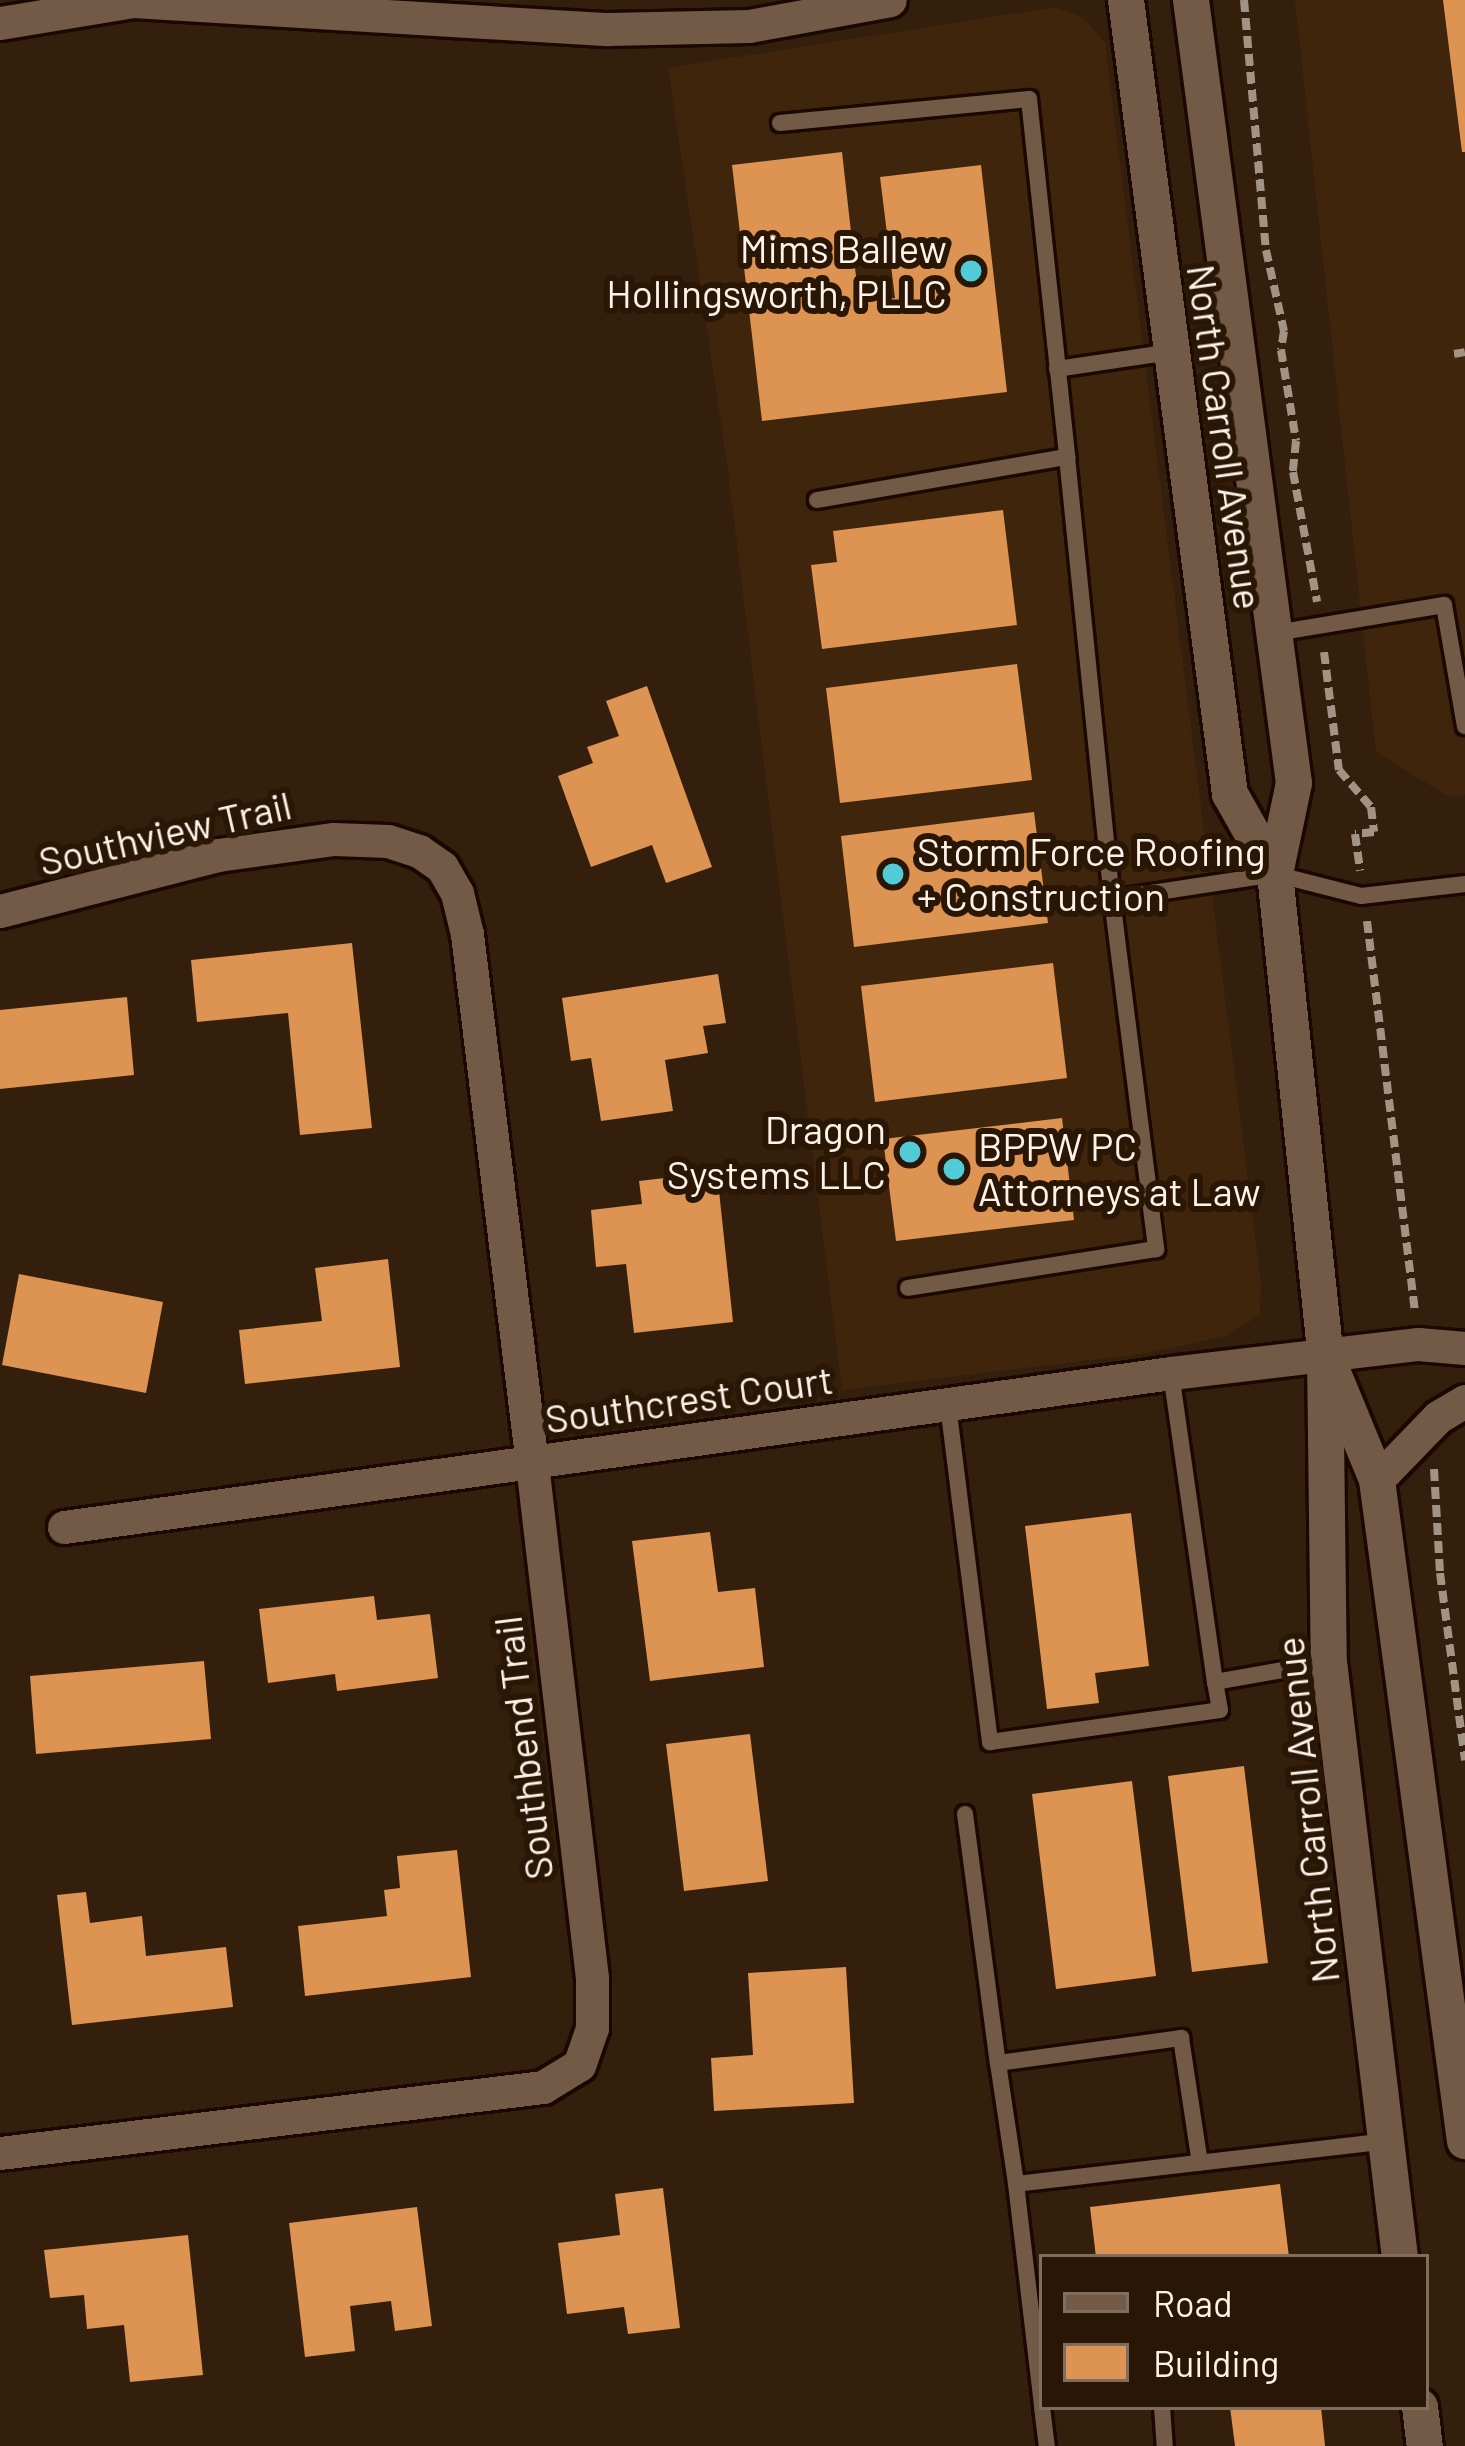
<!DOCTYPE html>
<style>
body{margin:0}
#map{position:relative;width:1465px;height:2446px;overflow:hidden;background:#341f0d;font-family:Barlow,sans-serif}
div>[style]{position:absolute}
.built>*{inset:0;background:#40250d}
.building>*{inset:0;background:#dd9352}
.path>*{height:8px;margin-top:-4px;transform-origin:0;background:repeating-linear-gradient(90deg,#a39385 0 12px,transparent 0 18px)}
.roads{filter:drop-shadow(3px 0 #1b0800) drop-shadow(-3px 0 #1b0800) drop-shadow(0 3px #1b0800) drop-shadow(0 -3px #1b0800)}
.service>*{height:16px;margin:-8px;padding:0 8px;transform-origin:8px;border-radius:8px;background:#735a47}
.minor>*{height:33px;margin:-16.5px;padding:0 16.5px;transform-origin:16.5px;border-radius:16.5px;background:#735a47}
.secondary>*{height:36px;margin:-18px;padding:0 18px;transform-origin:18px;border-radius:18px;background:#735a47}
.dots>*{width:33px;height:33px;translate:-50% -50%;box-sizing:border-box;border:6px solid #2a1604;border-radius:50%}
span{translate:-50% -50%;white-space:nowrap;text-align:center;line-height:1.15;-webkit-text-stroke:12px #2a1604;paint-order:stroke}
.poi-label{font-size:39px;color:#fef2e9}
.right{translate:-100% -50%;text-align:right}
.left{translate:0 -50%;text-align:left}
.street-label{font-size:39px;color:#fef2e9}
.legend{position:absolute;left:1039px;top:2254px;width:390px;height:156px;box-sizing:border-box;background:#2a1604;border:3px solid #7f6e60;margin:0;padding:15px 21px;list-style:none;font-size:36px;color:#fef2e9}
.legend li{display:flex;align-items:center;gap:24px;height:60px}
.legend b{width:60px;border:3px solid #7f6e60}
</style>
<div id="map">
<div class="built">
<i style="clip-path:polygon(1295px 0,1465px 0,1465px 795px,1449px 797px,1376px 752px)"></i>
<i style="clip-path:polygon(1055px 7px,1084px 18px,1105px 43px,1261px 1285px,1260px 1315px,1225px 1336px,1148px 1353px,842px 1390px,726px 456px,668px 68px)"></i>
</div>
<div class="building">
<i style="clip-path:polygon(1443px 0,1465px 0,1465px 152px,1462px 152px)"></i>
<i style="clip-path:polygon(842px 152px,859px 303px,895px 298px,880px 177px,981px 165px,1007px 392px,762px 421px,732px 165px)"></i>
<i style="clip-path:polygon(1003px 510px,1017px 625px,822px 649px,811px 565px,837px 562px,833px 531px)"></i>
<i style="clip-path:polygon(1017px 664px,1032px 780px,840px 803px,826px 688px)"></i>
<i style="clip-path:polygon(647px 686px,712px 867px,666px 883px,652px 845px,591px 867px,558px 776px,593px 763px,587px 747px,619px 736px,606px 701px)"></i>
<i style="clip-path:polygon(1034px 812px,1048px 923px,854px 947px,841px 836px)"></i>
<i style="clip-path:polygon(352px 943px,372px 1128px,300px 1135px,288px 1013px,197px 1022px,191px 960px)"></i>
<i style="clip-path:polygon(1053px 963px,1067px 1078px,875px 1102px,861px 986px)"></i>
<i style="clip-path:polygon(718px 974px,726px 1023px,703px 1026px,708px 1053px,665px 1060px,673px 1111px,601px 1121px,591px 1058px,571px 1061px,562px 998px)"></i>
<i style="clip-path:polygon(127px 997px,134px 1075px,0 1089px,0 1010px)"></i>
<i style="clip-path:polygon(1062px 1118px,1074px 1220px,896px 1241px,883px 1139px)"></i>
<i style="clip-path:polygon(717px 1172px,733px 1322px,634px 1333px,626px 1264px,596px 1267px,591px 1210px,642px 1204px,639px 1181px)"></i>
<i style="clip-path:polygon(388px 1259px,400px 1367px,245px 1384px,239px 1330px,322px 1321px,315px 1268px)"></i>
<i style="clip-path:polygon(19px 1274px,163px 1302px,146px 1393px,2px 1365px)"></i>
<i style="clip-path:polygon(1131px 1513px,1149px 1666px,1095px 1673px,1099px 1703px,1047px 1709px,1025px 1526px)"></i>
<i style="clip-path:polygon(710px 1532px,718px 1592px,755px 1588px,764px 1667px,650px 1681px,632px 1541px)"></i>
<i style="clip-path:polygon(374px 1596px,377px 1620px,430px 1614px,438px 1678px,337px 1691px,335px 1674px,268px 1683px,259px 1609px)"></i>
<i style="clip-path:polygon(204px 1661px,211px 1739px,36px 1754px,30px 1676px)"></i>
<i style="clip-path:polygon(750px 1734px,768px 1881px,684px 1891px,666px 1744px)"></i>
<i style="clip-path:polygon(1244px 1766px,1268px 1963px,1192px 1972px,1168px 1776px)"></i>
<i style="clip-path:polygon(1132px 1781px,1156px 1976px,1056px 1989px,1032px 1794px)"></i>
<i style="clip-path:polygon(457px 1850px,471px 1977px,305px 1996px,298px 1926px,387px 1916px,384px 1890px,400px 1888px,397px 1856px)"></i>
<i style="clip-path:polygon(86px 1892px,90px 1923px,142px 1916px,146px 1956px,226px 1947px,233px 2007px,72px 2025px,57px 1895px)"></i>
<i style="clip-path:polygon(846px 1967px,854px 2103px,714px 2111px,711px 2058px,753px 2055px,748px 1973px)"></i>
<i style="clip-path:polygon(1280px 2184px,1289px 2257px,1096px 2257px,1090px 2207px)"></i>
<i style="clip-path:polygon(663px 2188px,680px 2328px,628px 2334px,624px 2307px,567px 2314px,558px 2243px,620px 2235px,615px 2194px)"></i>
<i style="clip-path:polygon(417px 2207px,432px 2326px,395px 2331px,391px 2301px,350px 2306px,355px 2351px,305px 2357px,289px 2223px)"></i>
<i style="clip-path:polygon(188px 2235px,203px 2375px,130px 2382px,124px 2325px,87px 2329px,84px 2295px,50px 2298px,44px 2250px)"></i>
<i style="clip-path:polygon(1230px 2407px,1321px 2407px,1325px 2446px,1235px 2446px)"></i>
</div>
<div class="path">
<i style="left:1244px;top:0;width:251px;rotate:85deg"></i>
<i style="left:1266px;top:250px;width:83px;rotate:77.5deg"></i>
<i style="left:1284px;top:331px;width:19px;rotate:99deg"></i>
<i style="left:1281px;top:350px;width:92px;rotate:80.6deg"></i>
<i style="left:1296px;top:441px;width:31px;rotate:96deg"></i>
<i style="left:1293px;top:472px;width:132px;rotate:79.5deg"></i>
<i style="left:1454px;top:354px;width:11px;rotate:-10deg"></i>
<i style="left:1324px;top:652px;width:119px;rotate:82.8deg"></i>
<i style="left:1339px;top:770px;width:49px;rotate:49.1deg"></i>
<i style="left:1371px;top:807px;width:25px;rotate:83deg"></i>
<i style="left:1374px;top:832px;width:19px;rotate:174deg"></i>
<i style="left:1355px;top:834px;width:37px;rotate:82deg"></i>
<i style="left:1367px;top:921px;width:393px;rotate:83deg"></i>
<i style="left:1434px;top:1469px;width:104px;rotate:86.7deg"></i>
<i style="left:1440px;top:1573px;width:189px;rotate:82.4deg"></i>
</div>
<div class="roads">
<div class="service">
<i style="left:780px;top:123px;width:250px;rotate:-5.5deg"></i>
<i style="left:1029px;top:99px;width:360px;rotate:83.9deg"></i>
<i style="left:1057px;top:369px;width:115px;rotate:-8.5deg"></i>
<i style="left:817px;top:500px;width:254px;rotate:-9.8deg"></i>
<i style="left:1067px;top:457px;width:444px;rotate:84.2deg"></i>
<i style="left:1112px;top:899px;width:353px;rotate:82.8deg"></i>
<i style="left:1156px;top:1249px;width:251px;rotate:171.1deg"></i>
<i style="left:1275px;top:633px;width:171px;rotate:-9.4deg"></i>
<i style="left:1444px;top:605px;width:123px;rotate:80.2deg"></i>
<i style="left:1112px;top:899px;width:165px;rotate:-8.7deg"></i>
<i style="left:1275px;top:874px;width:89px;rotate:14.3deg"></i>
<i style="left:1361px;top:896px;width:105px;rotate:-6.6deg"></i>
<i style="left:1171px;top:1373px;width:312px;rotate:81.9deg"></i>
<i style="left:1215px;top:1682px;width:116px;rotate:-10deg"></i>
<i style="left:948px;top:1405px;width:340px;rotate:82.9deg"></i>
<i style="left:990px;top:1742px;width:232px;rotate:-7.9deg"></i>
<i style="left:1220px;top:1710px;width:28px;rotate:-100deg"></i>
<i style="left:965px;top:1814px;width:251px;rotate:82.5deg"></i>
<i style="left:998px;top:2063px;width:185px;rotate:-7.8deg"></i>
<i style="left:1181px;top:2038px;width:126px;rotate:81.4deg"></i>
<i style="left:998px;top:2063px;width:122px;rotate:81.5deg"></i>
<i style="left:1042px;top:2405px;width:223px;rotate:-96.7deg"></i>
<i style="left:1016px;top:2184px;width:371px;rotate:-6.6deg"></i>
<i style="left:1042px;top:2407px;width:39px;rotate:83deg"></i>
<i style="left:1162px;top:2407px;width:39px;rotate:86deg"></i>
</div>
<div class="minor">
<i style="left:0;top:23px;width:135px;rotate:-9.4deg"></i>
<i style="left:133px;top:1px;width:476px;rotate:3.4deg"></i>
<i style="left:608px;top:29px;width:141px;rotate:-1.2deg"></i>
<i style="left:749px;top:26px;width:143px;rotate:-10.4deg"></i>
<i style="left:0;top:911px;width:225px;rotate:-14.4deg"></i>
<i style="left:218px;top:855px;width:117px;rotate:-7.9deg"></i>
<i style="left:334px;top:839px;width:54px;rotate:2.1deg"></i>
<i style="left:388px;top:841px;width:33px;rotate:18deg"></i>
<i style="left:419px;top:851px;width:28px;rotate:35deg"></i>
<i style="left:442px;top:867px;width:30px;rotate:60deg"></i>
<i style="left:457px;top:893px;width:42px;rotate:76.3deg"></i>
<i style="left:467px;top:934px;width:534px;rotate:83.01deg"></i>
<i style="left:532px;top:1464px;width:517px;rotate:83.34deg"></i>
<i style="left:592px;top:1978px;width:50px;rotate:90deg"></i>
<i style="left:592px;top:2028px;width:39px;rotate:109deg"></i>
<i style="left:579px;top:2065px;width:42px;rotate:148.6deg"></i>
<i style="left:543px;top:2087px;width:547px;rotate:173.07deg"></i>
<i style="left:1377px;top:1480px;width:88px;rotate:-45.9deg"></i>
<i style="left:1438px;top:1417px;width:31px;rotate:-31deg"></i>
<i style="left:64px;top:1527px;width:1118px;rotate:-7.92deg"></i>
<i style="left:1171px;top:1373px;width:249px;rotate:-6.7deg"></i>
<i style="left:1418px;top:1344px;width:47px;rotate:4.9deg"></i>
</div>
<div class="secondary">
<i style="left:1126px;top:0;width:801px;rotate:82.54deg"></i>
<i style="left:1230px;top:794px;width:92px;rotate:60.6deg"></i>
<i style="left:1191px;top:0;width:790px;rotate:82.51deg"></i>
<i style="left:1294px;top:783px;width:93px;rotate:101.8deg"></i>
<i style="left:1275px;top:874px;width:482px;rotate:84deg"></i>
<i style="left:1325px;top:1353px;width:309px;rotate:89.3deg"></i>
<i style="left:1329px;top:1662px;width:599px;rotate:83.2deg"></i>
<i style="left:1333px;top:1373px;width:116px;rotate:67.6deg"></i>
<i style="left:1377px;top:1480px;width:667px;rotate:82.42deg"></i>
<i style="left:1420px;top:2407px;width:39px;rotate:83deg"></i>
</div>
</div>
<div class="dots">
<i style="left:971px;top:271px;background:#52cbd9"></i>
<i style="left:893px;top:874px;background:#52cbd9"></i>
<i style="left:910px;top:1152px;background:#52cbd9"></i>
<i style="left:954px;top:1169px;background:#52cbd9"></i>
</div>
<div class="poi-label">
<span class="right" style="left:947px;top:271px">Mims Ballew<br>Hollingsworth, PLLC</span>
<span class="left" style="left:917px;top:874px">Storm Force Roofing<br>+ Construction</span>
<span class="right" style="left:886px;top:1152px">Dragon<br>Systems LLC</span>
<span class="left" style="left:978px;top:1169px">BPPW PC<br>Attorneys at Law</span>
</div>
<div class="street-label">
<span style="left:1225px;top:437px;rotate:82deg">North Carroll Avenue</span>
<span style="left:165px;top:833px;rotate:-13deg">Southview Trail</span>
<span style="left:689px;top:1399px;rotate:-8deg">Southcrest Court</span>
<span style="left:523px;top:1748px;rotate:-97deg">Southbend Trail</span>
<span style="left:1307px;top:1810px;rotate:-96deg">North Carroll Avenue</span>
</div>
<ul class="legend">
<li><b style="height:15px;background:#735a47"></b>Road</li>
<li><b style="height:33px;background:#dd9352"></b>Building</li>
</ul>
</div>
